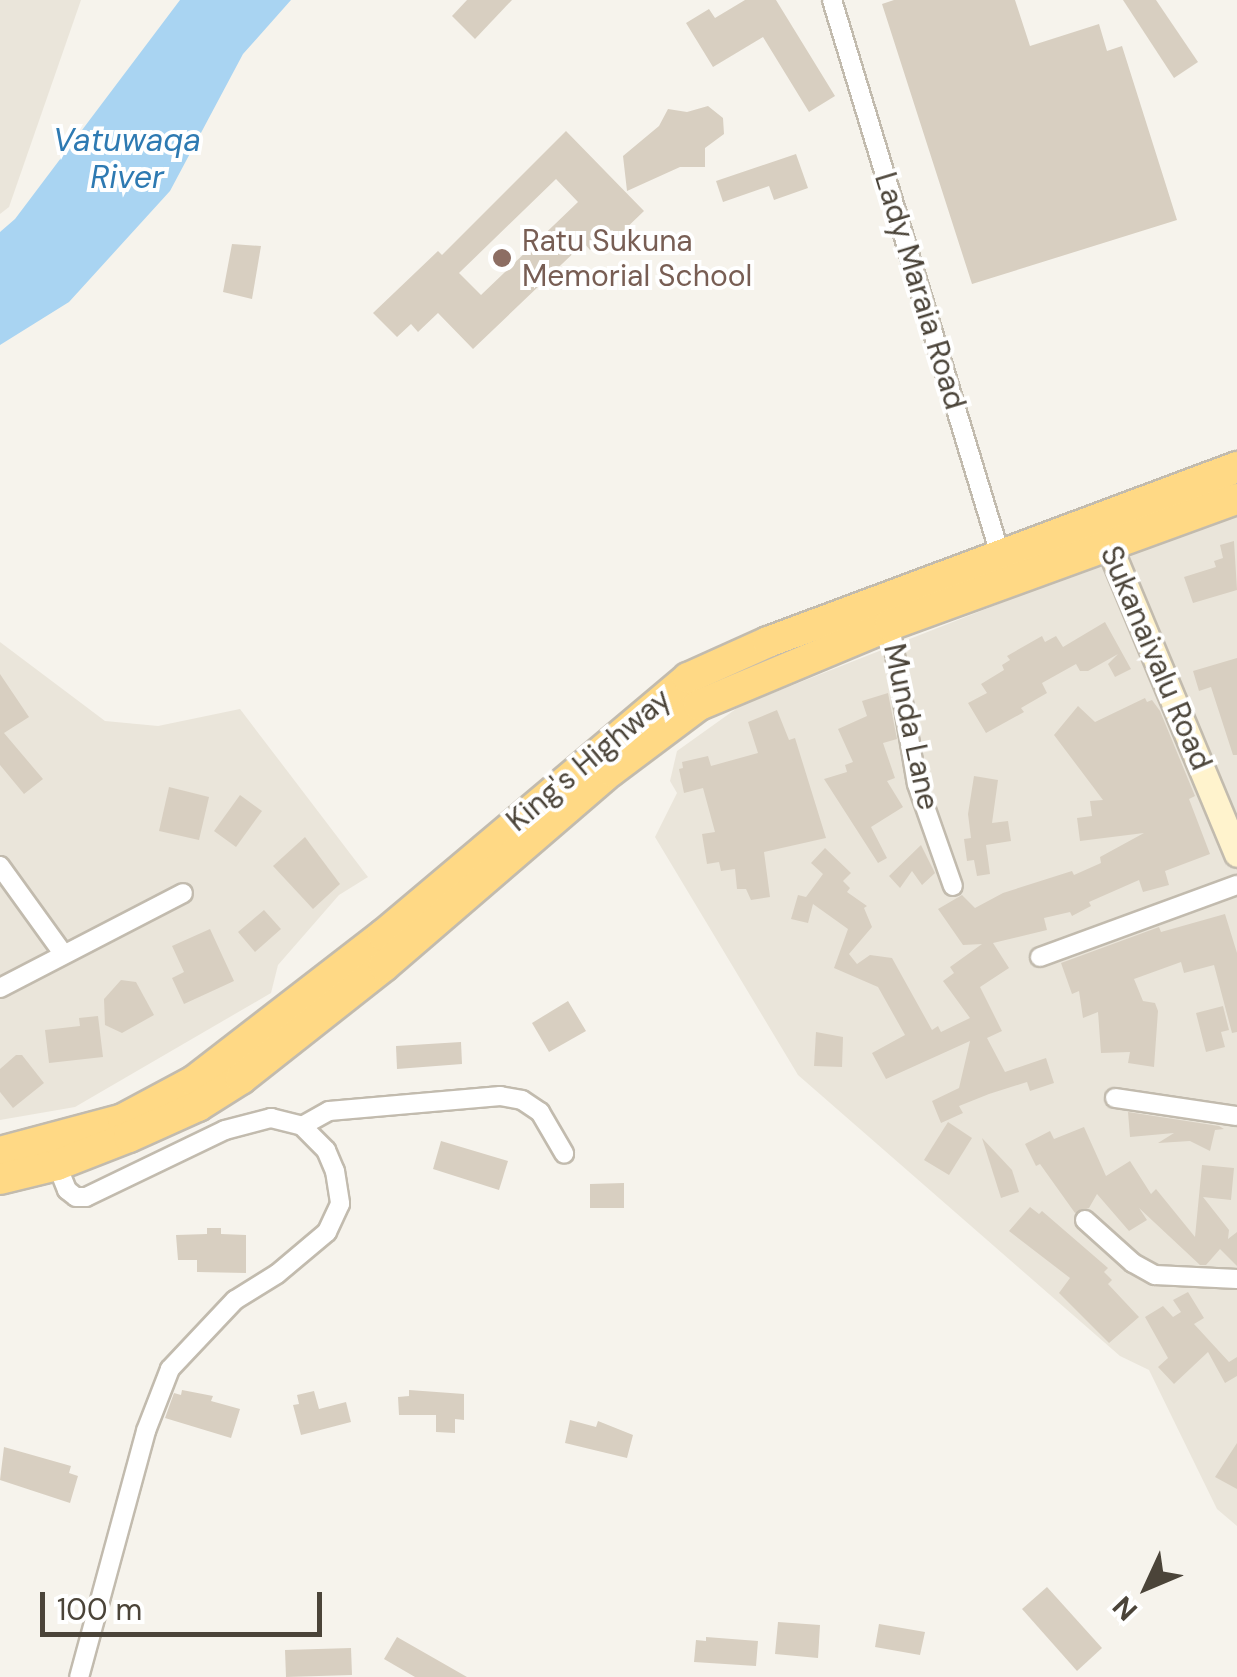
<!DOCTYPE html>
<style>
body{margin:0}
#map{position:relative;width:1237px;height:1677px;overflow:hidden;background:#f6f3ec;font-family:"DM Sans",sans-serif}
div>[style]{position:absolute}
.residential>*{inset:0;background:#eae5da}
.water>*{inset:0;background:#a9d4f2}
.building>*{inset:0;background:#d8cfc1}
.roads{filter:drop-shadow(2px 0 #c2bbae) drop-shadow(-2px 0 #c2bbae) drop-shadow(0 2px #c2bbae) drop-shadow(0 -2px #c2bbae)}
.minor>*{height:18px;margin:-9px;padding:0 9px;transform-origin:9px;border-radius:9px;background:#fff}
.secondary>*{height:25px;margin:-12.5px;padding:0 12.5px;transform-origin:12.5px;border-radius:12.5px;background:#fff3cd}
.trunk>*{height:30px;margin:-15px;padding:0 15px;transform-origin:15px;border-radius:15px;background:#ffd985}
.dots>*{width:28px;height:28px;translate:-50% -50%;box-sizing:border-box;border:5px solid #fff;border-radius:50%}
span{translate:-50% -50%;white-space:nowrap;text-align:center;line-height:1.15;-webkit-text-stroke:8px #fff;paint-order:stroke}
.education-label{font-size:30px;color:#785e54}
.left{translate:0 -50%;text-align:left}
.street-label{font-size:30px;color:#4b4439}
.water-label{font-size:32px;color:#2e7ab2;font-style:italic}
.north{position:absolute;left:1097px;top:1537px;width:100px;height:100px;-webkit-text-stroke:8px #fff;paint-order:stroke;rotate:226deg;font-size:28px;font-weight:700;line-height:40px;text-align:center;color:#4b4439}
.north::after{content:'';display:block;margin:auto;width:35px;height:45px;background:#4b4439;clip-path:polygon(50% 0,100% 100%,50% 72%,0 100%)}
.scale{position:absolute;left:40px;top:1592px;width:282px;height:45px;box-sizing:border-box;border:5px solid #4b4439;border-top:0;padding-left:12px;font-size:30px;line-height:35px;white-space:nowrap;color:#4b4439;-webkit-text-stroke:8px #fff;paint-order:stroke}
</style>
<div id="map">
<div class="residential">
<i style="clip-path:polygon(0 0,81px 0,9px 207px,0 214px)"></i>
<i style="clip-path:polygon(1237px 510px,1237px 1526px,1217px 1509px,1149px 1370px,1120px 1356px,798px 1075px,655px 837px,677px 793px,670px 781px,677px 751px,740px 706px)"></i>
<i style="clip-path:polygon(0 642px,105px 721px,158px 726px,240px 709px,368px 877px,339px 895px,278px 965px,271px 993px,75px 1107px,0 1120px)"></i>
</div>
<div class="water">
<i style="clip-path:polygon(180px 0,291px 0,243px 54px,170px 191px,69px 302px,0 345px,0 232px,15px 219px)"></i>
</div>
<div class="building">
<i style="clip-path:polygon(467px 0,512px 0,475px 39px,452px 16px)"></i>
<i style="clip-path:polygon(745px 0,776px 0,835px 96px,809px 112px,763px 37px,713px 67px,686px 23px,709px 9px,715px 18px)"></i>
<i style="clip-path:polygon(894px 0,1015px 0,1030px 46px,1099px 24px,1107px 51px,1122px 46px,1177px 220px,972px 284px,882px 4px)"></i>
<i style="clip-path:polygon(1123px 0,1156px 0,1198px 62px,1174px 78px)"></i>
<i style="clip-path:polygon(708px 106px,723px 118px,724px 134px,705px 148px,705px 167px,680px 167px,627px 191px,623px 156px,659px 126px,668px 109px,687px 112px)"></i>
<i style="clip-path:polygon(evenodd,566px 131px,644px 211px,618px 236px,612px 230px,590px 250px,584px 243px,473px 349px,438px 313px,418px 332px,411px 324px,397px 337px,373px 313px,438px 251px,442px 255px,566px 131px,556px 179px,578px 202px,481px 295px,459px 273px,556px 179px)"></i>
<i style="clip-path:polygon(796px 154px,808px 188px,774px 200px,769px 186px,723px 202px,716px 181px)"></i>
<i style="clip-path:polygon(232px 244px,261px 246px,252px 299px,223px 292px)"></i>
<i style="clip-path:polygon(1234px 541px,1237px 590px,1193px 603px,1184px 577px,1216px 567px,1214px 561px,1223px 558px,1220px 545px)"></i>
<i style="clip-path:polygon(1105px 622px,1131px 669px,1115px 677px,1108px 664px,1118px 654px,1088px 671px,1080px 671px,1076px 664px,1042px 683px,1047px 693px,1021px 708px,1024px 712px,986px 733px,968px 703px,987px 693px,981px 684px,1004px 670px,1002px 665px,1010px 660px,1007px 656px,1042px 636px,1045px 642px,1056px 636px,1063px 647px)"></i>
<i style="clip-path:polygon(1237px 658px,1237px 755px,1233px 755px,1211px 687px,1199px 691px,1193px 671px)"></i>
<i style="clip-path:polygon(0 674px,29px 717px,4px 733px,43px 779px,24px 794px,0 765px)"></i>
<i style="clip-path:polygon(888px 693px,897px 739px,883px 743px,895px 778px,887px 781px,903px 807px,871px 827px,887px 858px,878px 863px,824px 779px,847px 772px,845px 765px,853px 762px,838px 729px,867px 716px,862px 701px)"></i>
<i style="clip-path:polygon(1145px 698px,1147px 702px,1152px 700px,1160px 711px,1195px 796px,1189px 799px,1210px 854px,1165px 871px,1169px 885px,1143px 892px,1139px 880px,1089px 902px,1091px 906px,1072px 916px,1070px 912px,1044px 918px,1047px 930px,993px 943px,1009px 968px,980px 987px,1002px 1031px,987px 1038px,1005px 1072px,1046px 1058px,1054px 1083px,1030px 1091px,1027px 1082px,989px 1094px,959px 1106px,963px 1113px,941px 1123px,932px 1101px,959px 1088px,970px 1041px,886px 1079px,872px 1053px,905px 1035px,878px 987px,834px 968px,848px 929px,813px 904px,808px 923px,791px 919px,798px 895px,806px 897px,823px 874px,811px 863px,825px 848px,851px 873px,843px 881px,850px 888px,847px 892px,867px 906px,864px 908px,872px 927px,849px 954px,857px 964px,870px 955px,892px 958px,932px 1030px,938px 1026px,941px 1032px,970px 1018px,943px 981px,954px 973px,950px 967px,982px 944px,963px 945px,938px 909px,962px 895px,975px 908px,1003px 893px,1072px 871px,1074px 875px,1101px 863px,1100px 857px,1144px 833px,1080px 841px,1077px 818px,1092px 816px,1090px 801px,1103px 800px,1054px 735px,1078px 706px,1095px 722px)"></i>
<i style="clip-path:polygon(777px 710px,789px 740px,795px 738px,826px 838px,764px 852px,770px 897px,751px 900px,746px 889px,737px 889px,735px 869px,721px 871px,719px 862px,707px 864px,702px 834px,715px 832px,703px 788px,684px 793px,679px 769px,683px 768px,682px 762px,708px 756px,711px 766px,758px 753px,748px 722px)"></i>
<i style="clip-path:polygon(974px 776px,998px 780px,992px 823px,1008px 821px,1011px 841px,986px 845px,990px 874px,977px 876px,974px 860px,967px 861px,964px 839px,971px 838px,968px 814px)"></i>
<i style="clip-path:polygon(169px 787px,209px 797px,199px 840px,159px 831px)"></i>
<i style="clip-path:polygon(240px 795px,262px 811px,236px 847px,214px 831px)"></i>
<i style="clip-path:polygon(305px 837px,340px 884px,313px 909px,273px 866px)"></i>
<i style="clip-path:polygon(921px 845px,935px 873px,922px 885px,912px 871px,900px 888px,889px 876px)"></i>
<i style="clip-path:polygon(264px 910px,281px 929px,255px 952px,238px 932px)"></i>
<i style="clip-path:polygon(1225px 914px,1237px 953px,1237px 1032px,1232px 1033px,1214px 965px,1184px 973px,1181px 962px,1134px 979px,1143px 1001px,1155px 1003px,1158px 1011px,1154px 1067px,1128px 1063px,1130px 1052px,1101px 1053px,1098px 1012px,1083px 1018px,1079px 991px,1072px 994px,1061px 963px,1159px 927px,1161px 932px)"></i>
<i style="clip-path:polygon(210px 929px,234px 981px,184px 1004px,172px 978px,184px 972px,172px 946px)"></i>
<i style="clip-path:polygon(121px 980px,136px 982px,154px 1015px,122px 1033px,105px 1025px,104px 999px)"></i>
<i style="clip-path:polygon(568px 1001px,586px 1031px,549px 1052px,532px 1023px)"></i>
<i style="clip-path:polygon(1223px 1006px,1229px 1030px,1221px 1032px,1225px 1047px,1206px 1052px,1196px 1013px)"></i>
<i style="clip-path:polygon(98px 1016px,103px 1057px,49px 1063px,45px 1030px,80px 1026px,79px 1018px)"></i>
<i style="clip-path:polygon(816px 1032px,843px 1037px,842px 1067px,814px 1066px)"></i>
<i style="clip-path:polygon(461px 1042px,462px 1064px,397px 1069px,396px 1046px)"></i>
<i style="clip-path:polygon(16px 1055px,22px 1055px,44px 1083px,13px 1108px,0 1092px,0 1069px)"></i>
<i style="clip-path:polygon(1128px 1112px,1219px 1126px,1224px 1129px,1215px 1130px,1210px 1151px,1190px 1141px,1158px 1143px,1174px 1133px,1130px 1137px)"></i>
<i style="clip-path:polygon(948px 1122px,972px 1138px,949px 1175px,924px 1160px)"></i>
<i style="clip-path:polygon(1084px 1127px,1106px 1176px,1130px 1161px,1151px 1194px,1156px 1189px,1195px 1237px,1202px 1165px,1234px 1168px,1231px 1200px,1203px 1197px,1229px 1230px,1228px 1239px,1237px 1232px,1237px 1266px,1220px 1249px,1206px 1265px,1200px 1265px,1139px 1208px,1147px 1220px,1129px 1231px,1097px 1194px,1089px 1208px,1075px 1213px,1040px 1164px,1036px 1166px,1025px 1144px,1050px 1131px,1054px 1139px)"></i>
<i style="clip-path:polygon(982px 1138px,1012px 1170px,1019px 1192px,1001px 1198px)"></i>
<i style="clip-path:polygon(441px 1141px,508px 1161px,499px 1190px,433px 1169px)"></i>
<i style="clip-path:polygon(624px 1183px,624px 1208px,590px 1208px,590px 1184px)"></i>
<i style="clip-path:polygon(1030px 1207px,1039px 1214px,1042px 1211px,1108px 1268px,1104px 1272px,1112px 1280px,1108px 1284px,1139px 1317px,1109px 1343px,1059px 1293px,1070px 1278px,1009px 1231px)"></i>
<i style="clip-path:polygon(207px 1228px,221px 1228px,221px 1234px,246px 1235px,246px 1273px,197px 1272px,197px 1260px,178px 1260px,176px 1235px,207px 1234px)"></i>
<i style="clip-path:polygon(1188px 1292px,1204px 1318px,1194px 1324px,1229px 1362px,1237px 1357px,1237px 1376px,1225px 1383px,1208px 1352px,1174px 1384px,1158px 1367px,1168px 1358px,1145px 1317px,1163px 1306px,1173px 1317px,1181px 1312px,1173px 1300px)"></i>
<i style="clip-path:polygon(182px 1390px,213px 1396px,211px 1401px,240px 1409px,231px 1438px,165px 1418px,174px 1393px,181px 1395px)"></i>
<i style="clip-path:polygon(409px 1390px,464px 1394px,464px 1420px,455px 1419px,455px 1433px,436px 1432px,436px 1415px,399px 1415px,398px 1397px,409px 1396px)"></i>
<i style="clip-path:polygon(314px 1391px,319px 1409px,346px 1402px,351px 1422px,301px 1435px,293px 1405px,299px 1404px,297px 1395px)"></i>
<i style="clip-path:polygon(570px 1420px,596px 1427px,598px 1421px,633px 1435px,627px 1458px,565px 1443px)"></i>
<i style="clip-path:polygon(1237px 1443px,1237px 1489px,1215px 1477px)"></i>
<i style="clip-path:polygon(4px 1447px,71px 1466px,69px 1473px,78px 1476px,70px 1503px,0 1480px)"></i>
<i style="clip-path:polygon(1047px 1587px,1102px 1648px,1077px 1671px,1022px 1609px)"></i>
<i style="clip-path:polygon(778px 1622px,820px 1625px,818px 1658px,775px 1654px)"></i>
<i style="clip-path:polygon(879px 1624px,925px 1632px,920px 1655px,875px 1647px)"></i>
<i style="clip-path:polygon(397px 1637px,467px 1677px,415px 1677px,384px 1659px)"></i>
<i style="clip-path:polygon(706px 1637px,758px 1641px,756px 1666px,694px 1662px,696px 1640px,706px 1641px)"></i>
<i style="clip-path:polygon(351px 1648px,352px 1675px,286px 1677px,285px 1650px)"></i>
</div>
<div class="roads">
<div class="minor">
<i style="left:832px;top:0;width:589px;rotate:73.13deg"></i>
<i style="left:890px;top:625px;width:161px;rotate:80.4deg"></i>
<i style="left:917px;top:784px;width:108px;rotate:70.6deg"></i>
<i style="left:0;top:866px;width:106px;rotate:54.2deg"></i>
<i style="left:1040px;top:957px;width:210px;rotate:-20.1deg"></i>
<i style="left:0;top:988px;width:206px;rotate:-27.4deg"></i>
<i style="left:1115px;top:1098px;width:123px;rotate:8.4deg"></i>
<i style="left:302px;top:1126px;width:31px;rotate:-29deg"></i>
<i style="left:329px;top:1111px;width:172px;rotate:-5deg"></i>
<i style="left:500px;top:1096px;width:22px;rotate:10deg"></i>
<i style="left:522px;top:1100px;width:22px;rotate:34deg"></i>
<i style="left:540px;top:1112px;width:48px;rotate:59.7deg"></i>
<i style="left:57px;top:1165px;width:27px;rotate:68deg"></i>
<i style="left:67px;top:1190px;width:11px;rotate:38deg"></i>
<i style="left:76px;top:1197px;width:10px"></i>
<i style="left:86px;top:1197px;width:154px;rotate:-25.7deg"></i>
<i style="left:225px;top:1130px;width:48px;rotate:-14.6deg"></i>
<i style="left:271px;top:1118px;width:32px;rotate:14deg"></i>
<i style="left:302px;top:1126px;width:34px;rotate:45deg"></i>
<i style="left:326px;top:1150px;width:23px;rotate:67deg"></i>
<i style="left:335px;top:1171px;width:33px;rotate:81deg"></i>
<i style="left:340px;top:1204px;width:31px;rotate:115deg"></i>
<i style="left:327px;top:1232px;width:65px;rotate:140deg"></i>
<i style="left:277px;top:1274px;width:49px;rotate:148.2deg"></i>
<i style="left:235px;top:1300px;width:95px;rotate:133.3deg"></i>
<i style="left:170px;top:1369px;width:66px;rotate:111.2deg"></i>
<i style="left:146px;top:1431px;width:255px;rotate:105.2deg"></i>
<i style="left:1085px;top:1220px;width:64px;rotate:41.9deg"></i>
<i style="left:1133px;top:1263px;width:25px;rotate:29deg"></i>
<i style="left:1155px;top:1275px;width:82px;rotate:2.8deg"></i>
</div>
<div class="secondary">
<i style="left:1101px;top:527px;width:354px;rotate:67.4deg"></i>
</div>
<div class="trunk">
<i style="left:0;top:1152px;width:127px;rotate:-15deg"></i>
<i style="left:123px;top:1119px;width:81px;rotate:-28.2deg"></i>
<i style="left:194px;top:1081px;width:239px;rotate:-37.7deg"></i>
<i style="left:383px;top:935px;width:399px;rotate:-40.1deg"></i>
<i style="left:688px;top:678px;width:88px;rotate:-24.2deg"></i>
<i style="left:768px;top:642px;width:501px;rotate:-20.46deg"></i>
<i style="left:0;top:1179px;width:59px;rotate:-13.8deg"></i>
<i style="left:57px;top:1165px;width:77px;rotate:-21.3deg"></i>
<i style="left:129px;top:1137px;width:76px;rotate:-24.2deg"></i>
<i style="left:198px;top:1106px;width:51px;rotate:-32.1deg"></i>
<i style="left:241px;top:1079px;width:182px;rotate:-38.3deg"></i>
<i style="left:384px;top:966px;width:299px;rotate:-40.7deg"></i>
<i style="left:611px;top:771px;width:110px;rotate:-36.9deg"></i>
<i style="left:699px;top:705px;width:207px;rotate:-22.7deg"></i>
<i style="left:890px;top:625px;width:369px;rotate:-20deg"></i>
</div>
</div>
<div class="dots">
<i style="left:502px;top:258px;background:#8d6e63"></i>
</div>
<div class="education-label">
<span class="left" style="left:522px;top:258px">Ratu Sukuna<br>Memorial School</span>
</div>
<div class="street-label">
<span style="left:920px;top:291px;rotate:73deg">Lady Maraia Road</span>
<span style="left:1156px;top:658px;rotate:67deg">Sukanaivalu Road</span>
<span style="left:911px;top:727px;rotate:78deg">Munda Lane</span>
<span style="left:589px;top:760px;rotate:-40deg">King's Highway</span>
</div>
<div class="water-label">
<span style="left:127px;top:159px">Vatuwaqa<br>River</span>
</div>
<div class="north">N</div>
<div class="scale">100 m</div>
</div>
